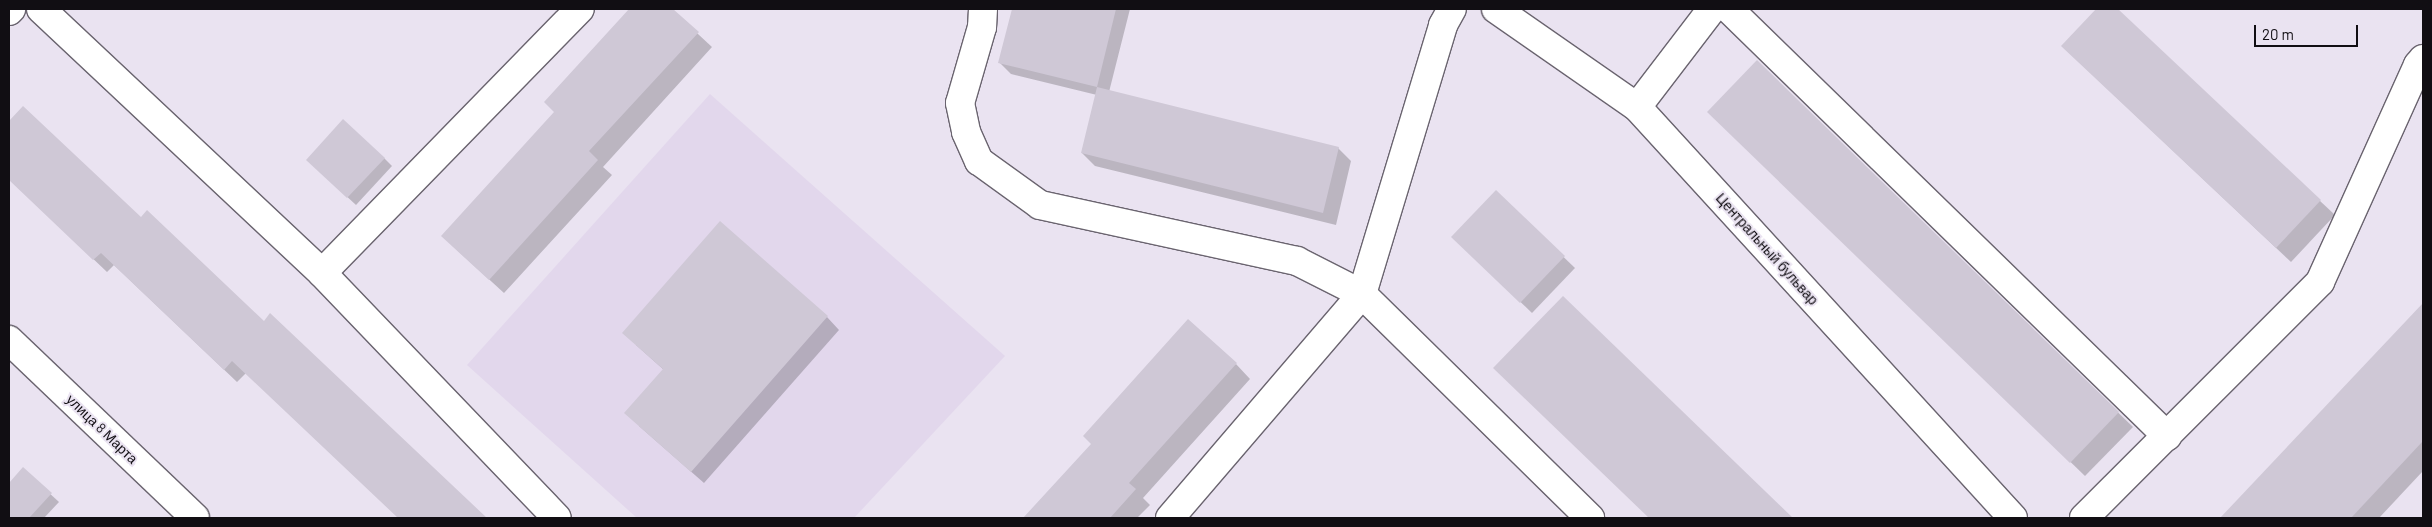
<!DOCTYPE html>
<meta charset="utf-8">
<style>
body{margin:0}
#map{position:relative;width:2432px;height:527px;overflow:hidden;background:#eae3f1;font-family:Barlow,sans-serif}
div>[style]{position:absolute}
.built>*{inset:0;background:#e2d7ec}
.shadow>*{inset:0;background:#0003}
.building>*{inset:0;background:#cfc8d6}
.roads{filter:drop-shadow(1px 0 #6a646f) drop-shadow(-1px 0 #6a646f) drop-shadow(0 1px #6a646f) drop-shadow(0 -1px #6a646f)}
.minor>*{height:28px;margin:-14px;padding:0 14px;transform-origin:14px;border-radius:14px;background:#fff}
span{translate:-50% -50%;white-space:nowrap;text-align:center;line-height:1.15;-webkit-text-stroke:4px #eae3f1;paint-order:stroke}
.street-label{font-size:14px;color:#110e13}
.frame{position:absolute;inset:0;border:10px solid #110e13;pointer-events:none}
.scale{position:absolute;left:2254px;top:25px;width:104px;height:22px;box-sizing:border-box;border:2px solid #110e13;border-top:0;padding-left:6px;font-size:15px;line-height:18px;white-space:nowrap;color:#110e13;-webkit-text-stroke:4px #eae3f1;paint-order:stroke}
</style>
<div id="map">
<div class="built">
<i style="clip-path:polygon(710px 94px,1005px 356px,854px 518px,637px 518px,467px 365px)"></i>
</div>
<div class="shadow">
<i style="clip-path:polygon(631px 9px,671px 9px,712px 47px,603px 167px,612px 175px,504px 293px,457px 250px,556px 112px,546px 102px)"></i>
<i style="clip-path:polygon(1013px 9px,1130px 9px,1109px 92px,1338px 148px,1351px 161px,1336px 225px,1095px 166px,1082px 153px,1097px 95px,1011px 74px,1000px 63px)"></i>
<i style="clip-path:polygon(2098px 9px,2116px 9px,2335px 215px,2291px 262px,2062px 46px)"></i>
<i style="clip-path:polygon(1757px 62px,2133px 427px,2085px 476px,1723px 126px)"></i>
<i style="clip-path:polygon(23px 108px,141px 219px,264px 323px,271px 315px,485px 518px,399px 518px,246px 373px,237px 382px,114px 265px,107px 272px,9px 179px,9px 123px)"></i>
<i style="clip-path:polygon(384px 158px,392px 166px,356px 205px,316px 168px)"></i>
<i style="clip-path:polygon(1496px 192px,1575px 268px,1532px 313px,1464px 248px)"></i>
<i style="clip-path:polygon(1563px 298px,1791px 518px,1650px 518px,1509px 382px)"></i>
<i style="clip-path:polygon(2423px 304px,2423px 471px,2379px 518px,2222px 518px)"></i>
<i style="clip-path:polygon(827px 317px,839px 330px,704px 483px,639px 426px,664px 370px,636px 345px)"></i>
<i style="clip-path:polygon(1236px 364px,1250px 379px,1143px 498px,1150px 505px,1137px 518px,1025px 518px,1092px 444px)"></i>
<i style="clip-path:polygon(23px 469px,59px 502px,44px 518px,9px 518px,9px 485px)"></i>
</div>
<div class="building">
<i style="clip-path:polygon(629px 9px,673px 9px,699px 32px,589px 151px,598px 160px,489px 280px,441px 236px,554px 112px,544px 102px)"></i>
<i style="clip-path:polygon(1012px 9px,1116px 9px,1097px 87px,1339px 147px,1323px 213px,1081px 153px,1097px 87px,998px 63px)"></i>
<i style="clip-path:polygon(2096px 9px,2118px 9px,2321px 200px,2276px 248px,2061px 46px)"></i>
<i style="clip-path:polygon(1757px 60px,2119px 412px,2070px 463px,1707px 112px)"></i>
<i style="clip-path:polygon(23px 106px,141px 217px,147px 210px,264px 321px,270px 313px,487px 518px,398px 518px,232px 361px,224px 370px,101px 253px,93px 260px,9px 180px,9px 121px)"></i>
<i style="clip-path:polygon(343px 119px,385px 158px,347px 198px,306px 160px)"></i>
<i style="clip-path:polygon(1496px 190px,1565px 256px,1520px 303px,1451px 237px)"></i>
<i style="clip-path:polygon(720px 221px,828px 316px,691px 472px,624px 413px,663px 369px,622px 333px)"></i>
<i style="clip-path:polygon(1563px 296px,1793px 518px,1649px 518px,1493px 368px)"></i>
<i style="clip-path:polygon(2423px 303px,2423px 441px,2351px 518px,2220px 518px)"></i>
<i style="clip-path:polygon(1188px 319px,1237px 363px,1129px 483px,1136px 489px,1110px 518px,1023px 518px,1091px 444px,1083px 436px)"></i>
<i style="clip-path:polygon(23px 467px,52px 493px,29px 518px,9px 518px,9px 483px)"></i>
</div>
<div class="roads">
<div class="minor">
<i style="left:41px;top:9px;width:386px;rotate:43.2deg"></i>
<i style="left:322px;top:273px;width:339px;rotate:46.2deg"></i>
<i style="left:983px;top:9px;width:18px;rotate:93deg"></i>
<i style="left:982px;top:27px;width:79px;rotate:106.1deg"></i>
<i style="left:960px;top:103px;width:30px;rotate:78deg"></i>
<i style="left:966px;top:132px;width:32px;rotate:66deg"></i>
<i style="left:979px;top:161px;width:75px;rotate:35.8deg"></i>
<i style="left:1040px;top:205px;width:263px;rotate:12.3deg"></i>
<i style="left:1297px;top:261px;width:73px;rotate:26.9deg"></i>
<i style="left:1362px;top:294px;width:320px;rotate:44.5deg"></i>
<i style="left:1496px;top:9px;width:172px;rotate:34.8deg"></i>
<i style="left:1637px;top:107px;width:557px;rotate:47.55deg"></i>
<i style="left:1729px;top:9px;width:612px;rotate:44.27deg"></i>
<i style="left:9px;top:11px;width:3px;rotate:-45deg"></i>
<i style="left:1637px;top:107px;width:123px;rotate:-52.6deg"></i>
<i style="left:322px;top:273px;width:369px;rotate:-45.7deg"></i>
<i style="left:9px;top:340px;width:257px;rotate:43.7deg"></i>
<i style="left:1170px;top:518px;width:295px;rotate:-49.4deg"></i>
<i style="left:1362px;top:294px;width:281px;rotate:-73.2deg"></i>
<i style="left:1443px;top:25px;width:18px;rotate:-61deg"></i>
<i style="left:2084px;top:518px;width:334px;rotate:-45deg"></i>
<i style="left:2320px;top:282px;width:238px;rotate:-65.7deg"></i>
<i style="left:2418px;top:65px;width:8px;rotate:-50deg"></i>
</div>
</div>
<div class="street-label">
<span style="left:1767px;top:249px;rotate:48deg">Центральный бульвар</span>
<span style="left:102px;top:429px;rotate:44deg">улица 8 Марта</span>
</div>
<div class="frame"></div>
<div class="scale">20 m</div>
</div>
